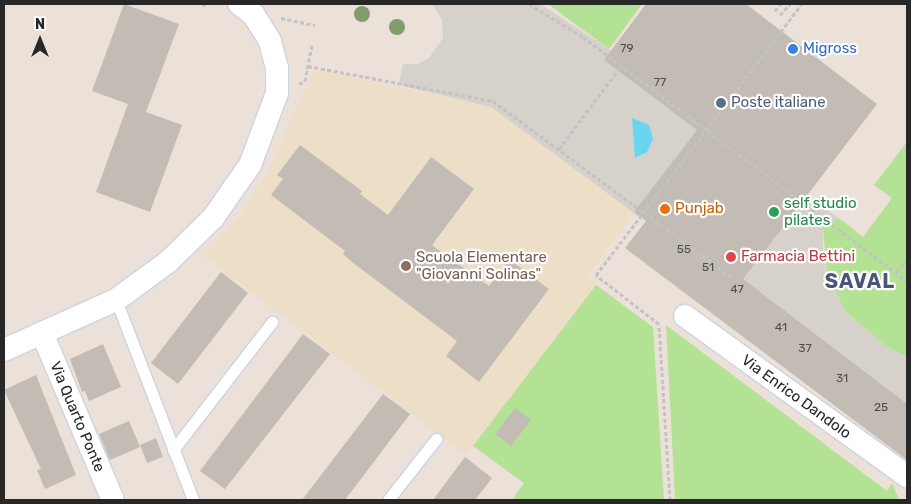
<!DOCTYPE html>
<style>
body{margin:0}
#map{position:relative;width:911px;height:504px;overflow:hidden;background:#ebe1d8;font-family:Rubik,sans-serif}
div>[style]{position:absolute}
.education>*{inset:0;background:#eddec7}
.green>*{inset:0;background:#b4e294}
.plaza>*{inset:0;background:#d6d1cb}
.water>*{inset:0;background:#69d6ef}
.building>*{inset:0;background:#c2bcb4}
.path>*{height:3px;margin-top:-1.5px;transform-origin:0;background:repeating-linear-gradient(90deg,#c3c3c3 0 4px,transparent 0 6.5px)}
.roads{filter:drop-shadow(1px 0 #ced3e1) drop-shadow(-1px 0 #ced3e1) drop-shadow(0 1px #ced3e1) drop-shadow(0 -1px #ced3e1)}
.lane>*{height:11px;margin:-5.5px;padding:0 5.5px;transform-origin:5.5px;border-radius:5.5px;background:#fff}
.street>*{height:22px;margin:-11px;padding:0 11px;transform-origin:11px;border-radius:11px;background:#fff}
.trees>*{width:16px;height:16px;margin:-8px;border-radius:50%;background:#839c6e}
.dots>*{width:14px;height:14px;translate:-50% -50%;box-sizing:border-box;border:2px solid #fff;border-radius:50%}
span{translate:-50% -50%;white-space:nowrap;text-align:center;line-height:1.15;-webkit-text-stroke:4.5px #fff;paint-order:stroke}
.number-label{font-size:12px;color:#4e4c4a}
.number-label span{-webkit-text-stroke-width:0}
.shop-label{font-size:15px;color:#366cbe}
.left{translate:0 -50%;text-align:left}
.service-label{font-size:15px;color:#4e5e75}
.leisure-label{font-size:15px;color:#27864d}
.food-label{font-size:15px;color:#c56008}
.education-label{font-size:15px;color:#785e54}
.health-label{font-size:15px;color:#be3a42}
.street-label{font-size:15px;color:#272727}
.district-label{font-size:20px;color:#485478;font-weight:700;letter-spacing:1px}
.frame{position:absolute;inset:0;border:5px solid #272727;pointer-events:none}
.north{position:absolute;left:15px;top:15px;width:50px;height:50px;-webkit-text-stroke:4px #fff;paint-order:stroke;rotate:0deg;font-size:14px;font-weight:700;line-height:20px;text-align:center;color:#272727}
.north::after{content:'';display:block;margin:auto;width:18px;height:22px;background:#272727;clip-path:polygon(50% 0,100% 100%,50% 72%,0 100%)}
</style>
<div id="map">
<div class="education">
<i style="clip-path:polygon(323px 71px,491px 107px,635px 212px,587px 276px,596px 285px,466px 455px,204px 256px,243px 211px,268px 172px,312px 73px)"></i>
</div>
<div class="green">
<i style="clip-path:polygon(548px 4px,642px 4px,609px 49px)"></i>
<i style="clip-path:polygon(907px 142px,907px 357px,887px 347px,845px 311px,827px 274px,823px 227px,839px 218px,863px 237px,892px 198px,874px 185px)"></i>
<i style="clip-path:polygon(596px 285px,653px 327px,664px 500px,512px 500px,524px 483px,473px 446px)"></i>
<i style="clip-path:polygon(666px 325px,887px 491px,892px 483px,899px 500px,675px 500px)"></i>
</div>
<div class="plaza">
<i style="clip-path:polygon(432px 4px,540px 4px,609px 49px,713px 126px,642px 219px,491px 107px,399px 85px,403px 64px,418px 64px,429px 58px,443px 38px,442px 20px)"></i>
<i style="clip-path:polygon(796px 190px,839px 218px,823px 227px,823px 249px,827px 274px,845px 311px,887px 347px,907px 357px,907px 417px,728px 281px)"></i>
</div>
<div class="water">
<i style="clip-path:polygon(632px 118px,649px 125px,653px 139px,647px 152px,635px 158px)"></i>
</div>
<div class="building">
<i style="clip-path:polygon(124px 4px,179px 24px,146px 112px,182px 125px,150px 212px,96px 192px,128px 104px,92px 91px)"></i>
<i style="clip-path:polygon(646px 4px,746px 4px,877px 104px,743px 279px,907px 404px,907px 460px,625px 248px,646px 221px,634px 212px,697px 130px,604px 60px)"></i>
<i style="clip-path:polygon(300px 145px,362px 191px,360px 194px,388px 215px,431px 157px,474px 189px,432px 245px,489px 286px,509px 259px,549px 289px,479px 382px,446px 356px,457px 341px,352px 262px,343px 254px,345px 251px,271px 195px,283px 179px,277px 175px)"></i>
<i style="clip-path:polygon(221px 272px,248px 293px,178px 384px,151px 363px)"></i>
<i style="clip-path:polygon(303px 334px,330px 354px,225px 489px,200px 471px)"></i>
<i style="clip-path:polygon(103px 344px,121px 387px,89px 401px,85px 391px,82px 392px,70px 359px)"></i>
<i style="clip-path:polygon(36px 375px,76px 475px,45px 489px,37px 470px,41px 469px,4px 390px)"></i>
<i style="clip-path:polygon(383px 394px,410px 414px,345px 500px,302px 500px)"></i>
<i style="clip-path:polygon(515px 408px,531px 420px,511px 446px,495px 434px)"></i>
<i style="clip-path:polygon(129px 421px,140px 447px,110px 460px,99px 434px)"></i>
<i style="clip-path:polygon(156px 438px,163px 457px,147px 463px,140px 445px)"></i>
<i style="clip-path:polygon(465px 457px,492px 478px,475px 500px,433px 500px)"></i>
</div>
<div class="path">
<i style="left:202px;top:4px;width:6px;rotate:18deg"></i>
<i style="left:529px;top:4px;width:63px;rotate:31.4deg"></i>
<i style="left:583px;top:37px;width:406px;rotate:37deg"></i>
<i style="left:775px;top:11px;width:9px;rotate:-54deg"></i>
<i style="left:780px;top:15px;width:15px;rotate:-48deg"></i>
<i style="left:281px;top:18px;width:35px;rotate:12deg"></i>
<i style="left:308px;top:66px;width:188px;rotate:10.7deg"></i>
<i style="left:493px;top:101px;width:296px;rotate:36.5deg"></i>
<i style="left:299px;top:84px;width:7px;rotate:-27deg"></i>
<i style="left:305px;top:81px;width:37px;rotate:-79deg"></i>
<i style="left:559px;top:149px;width:104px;rotate:-53.2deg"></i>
<i style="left:896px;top:272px;width:16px;rotate:-47deg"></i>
<i style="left:670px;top:500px;width:176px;rotate:-93.6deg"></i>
<i style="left:659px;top:324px;width:80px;rotate:-142.1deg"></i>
<i style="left:596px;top:275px;width:340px;rotate:-52.8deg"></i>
</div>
<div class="roads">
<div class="lane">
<i style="left:116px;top:300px;width:214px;rotate:68.9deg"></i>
<i style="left:173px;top:450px;width:162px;rotate:-52.3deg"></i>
<i style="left:388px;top:500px;width:78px;rotate:-51.8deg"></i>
</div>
<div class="street">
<i style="left:685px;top:316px;width:274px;rotate:35.8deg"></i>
<i style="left:42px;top:333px;width:181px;rotate:67deg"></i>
<i style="left:4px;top:350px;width:123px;rotate:-24.1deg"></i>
<i style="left:116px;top:300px;width:64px;rotate:-36.2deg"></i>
<i style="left:168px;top:262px;width:63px;rotate:-44.4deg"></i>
<i style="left:213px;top:218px;width:65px;rotate:-55.1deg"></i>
<i style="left:250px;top:165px;width:77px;rotate:-69.4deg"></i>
<i style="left:277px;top:93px;width:25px;rotate:-90deg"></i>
<i style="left:277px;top:68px;width:28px;rotate:-105deg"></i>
<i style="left:270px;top:41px;width:32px;rotate:-122deg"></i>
<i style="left:253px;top:14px;width:17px;rotate:-144deg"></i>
</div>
</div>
<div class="trees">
<i style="left:362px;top:14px"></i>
<i style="left:397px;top:27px"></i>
</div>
<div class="dots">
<i style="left:793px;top:49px;background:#3f7fe0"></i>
<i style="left:721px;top:103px;background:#5c6f8a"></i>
<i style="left:665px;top:209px;background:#e8710a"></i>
<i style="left:774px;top:212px;background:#2e9e5b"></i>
<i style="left:731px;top:257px;background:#e0444e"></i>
<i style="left:406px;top:266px;background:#8d6e63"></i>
</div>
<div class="number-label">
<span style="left:627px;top:49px">79</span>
<span style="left:660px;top:83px">77</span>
<span style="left:684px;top:250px">55</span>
<span style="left:708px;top:268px">51</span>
<span style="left:737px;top:290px">47</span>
<span style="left:781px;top:328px">41</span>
<span style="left:805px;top:349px">37</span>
<span style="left:842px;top:379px">31</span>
<span style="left:881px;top:408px">25</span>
</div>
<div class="shop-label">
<span class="left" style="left:803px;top:49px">Migross</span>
</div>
<div class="service-label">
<span class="left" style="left:731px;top:103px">Poste italiane</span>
</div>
<div class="leisure-label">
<span class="left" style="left:784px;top:212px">self studio<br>pilates</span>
</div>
<div class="food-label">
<span class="left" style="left:675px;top:209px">Punjab</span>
</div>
<div class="education-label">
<span class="left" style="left:416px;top:266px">Scuola Elementare<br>"Giovanni Solinas"</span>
</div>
<div class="health-label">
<span class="left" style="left:741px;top:257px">Farmacia Bettini</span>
</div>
<div class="street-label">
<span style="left:796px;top:397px;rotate:36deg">Via Enrico Dandolo</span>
<span style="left:77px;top:417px;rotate:67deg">Via Quarto Ponte</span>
</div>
<div class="district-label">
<span style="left:860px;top:281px">SAVAL</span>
</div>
<div class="frame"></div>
<div class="north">N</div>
</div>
